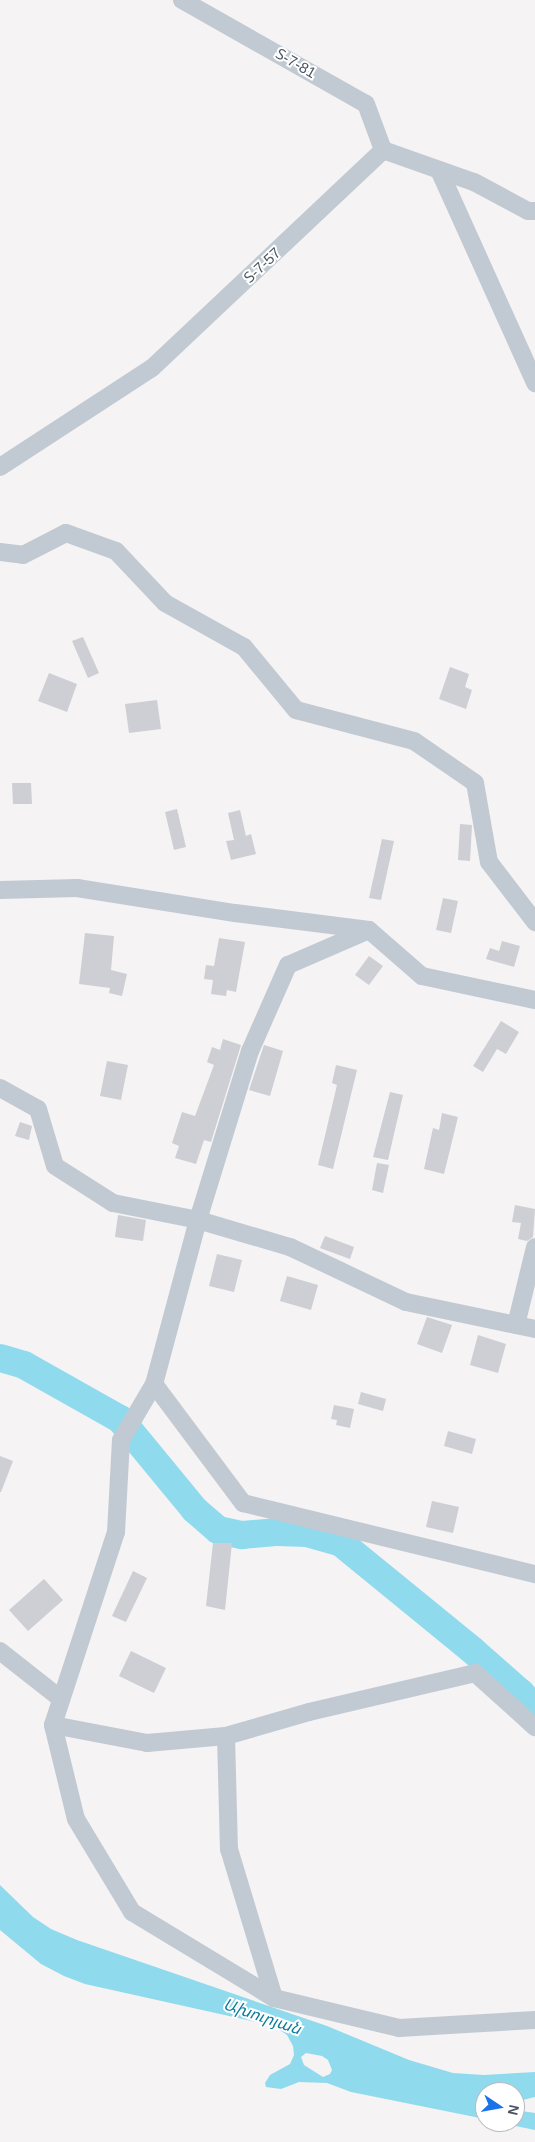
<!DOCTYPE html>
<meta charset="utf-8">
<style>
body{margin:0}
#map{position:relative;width:535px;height:2142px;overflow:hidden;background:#f5f3f3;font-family:Helvetica,"Noto Sans Armenian",sans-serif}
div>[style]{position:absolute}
.water>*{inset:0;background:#90daee}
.river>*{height:28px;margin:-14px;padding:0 14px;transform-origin:14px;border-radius:14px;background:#90daee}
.building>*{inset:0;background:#cdcfd5}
.minor>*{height:18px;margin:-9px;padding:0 9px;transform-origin:9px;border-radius:9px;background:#c1cad2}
span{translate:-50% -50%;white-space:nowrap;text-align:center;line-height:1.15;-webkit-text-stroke:4px #fff;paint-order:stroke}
.street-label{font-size:15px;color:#4a5661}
.water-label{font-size:16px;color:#0c7c9b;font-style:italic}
.north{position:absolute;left:475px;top:2082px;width:50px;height:50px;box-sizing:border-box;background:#fff;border:1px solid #b7bbc0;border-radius:50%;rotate:102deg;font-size:14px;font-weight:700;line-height:20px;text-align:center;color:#4a5661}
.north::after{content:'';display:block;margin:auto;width:18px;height:22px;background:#1a73e8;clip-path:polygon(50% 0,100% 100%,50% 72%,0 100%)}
</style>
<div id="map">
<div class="water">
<i style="clip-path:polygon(evenodd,0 1885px,33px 1917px,51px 1929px,77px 1940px,327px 2026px,409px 2060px,453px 2073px,484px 2075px,535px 2072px,535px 2097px,515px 2102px,515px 2092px,485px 2092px,485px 2119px,351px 2092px,327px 2083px,299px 2082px,281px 2089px,266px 2087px,265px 2083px,270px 2075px,290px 2064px,294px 2055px,293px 2046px,287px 2035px,274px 2026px,85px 1984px,64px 1976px,41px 1964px,0 1930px,0 1885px,306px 2053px,322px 2056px,328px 2060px,332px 2070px,330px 2074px,323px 2077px,304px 2065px,301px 2057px,306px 2053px)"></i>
<i style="clip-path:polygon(515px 2110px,535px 2113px,535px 2130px,496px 2122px,515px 2122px)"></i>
</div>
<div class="river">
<i style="left:0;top:1358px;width:25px;rotate:16deg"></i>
<i style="left:24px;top:1365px;width:110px;rotate:29.4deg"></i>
<i style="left:120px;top:1419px;width:118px;rotate:50.5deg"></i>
<i style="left:195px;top:1510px;width:30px;rotate:41deg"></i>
<i style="left:218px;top:1530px;width:25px;rotate:12deg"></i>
<i style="left:242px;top:1535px;width:36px;rotate:-5deg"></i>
<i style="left:278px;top:1532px;width:29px;rotate:2deg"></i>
<i style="left:307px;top:1533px;width:35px;rotate:16deg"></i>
<i style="left:341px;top:1543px;width:169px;rotate:39.2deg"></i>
<i style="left:472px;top:1650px;width:65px;rotate:41.3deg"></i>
<i style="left:521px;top:1693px;width:21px;rotate:49deg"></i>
</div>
<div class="building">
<i style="clip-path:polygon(83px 637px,99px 673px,88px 678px,72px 641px)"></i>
<i style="clip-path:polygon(450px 667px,469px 674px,465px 687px,472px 690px,466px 709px,439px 699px)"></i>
<i style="clip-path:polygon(49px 673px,77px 684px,67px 712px,38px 701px)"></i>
<i style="clip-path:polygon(157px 700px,161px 729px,129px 733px,125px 704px)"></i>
<i style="clip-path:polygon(12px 783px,31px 783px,32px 804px,13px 804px)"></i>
<i style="clip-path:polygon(177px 809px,186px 847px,174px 850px,165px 812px)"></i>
<i style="clip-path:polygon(240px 810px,246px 836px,251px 834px,256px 854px,231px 860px,226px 841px,234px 840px,228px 813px)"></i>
<i style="clip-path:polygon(460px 824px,472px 825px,470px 861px,458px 860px)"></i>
<i style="clip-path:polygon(382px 839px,394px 841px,381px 900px,369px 898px)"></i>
<i style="clip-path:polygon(443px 898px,458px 901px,451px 933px,436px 930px)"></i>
<i style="clip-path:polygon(85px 933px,114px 936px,111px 970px,127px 974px,122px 996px,109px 993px,110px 988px,79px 984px)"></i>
<i style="clip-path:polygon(219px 938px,245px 942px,236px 992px,227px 990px,226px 996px,211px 994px,213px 980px,204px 979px,206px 965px,214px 966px)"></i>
<i style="clip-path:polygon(502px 941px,520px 946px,514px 967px,486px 959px,490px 948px,499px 951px)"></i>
<i style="clip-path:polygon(369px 956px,383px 966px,369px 985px,355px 975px)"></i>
<i style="clip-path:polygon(501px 1021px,519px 1032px,506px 1054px,497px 1049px,483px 1072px,473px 1066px)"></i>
<i style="clip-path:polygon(223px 1039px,241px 1045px,211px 1142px,204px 1140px,196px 1164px,175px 1158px,179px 1146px,172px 1143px,182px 1112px,195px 1116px,214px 1065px,207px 1062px,212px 1047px,220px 1050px)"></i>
<i style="clip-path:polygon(264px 1045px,283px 1051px,270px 1096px,249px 1090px)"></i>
<i style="clip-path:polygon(107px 1061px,128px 1065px,121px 1100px,100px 1096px)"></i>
<i style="clip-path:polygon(336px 1065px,357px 1070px,333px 1169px,318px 1165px,337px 1085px,332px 1083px)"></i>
<i style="clip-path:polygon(390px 1092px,403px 1095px,388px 1160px,373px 1157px)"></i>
<i style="clip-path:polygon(442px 1113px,458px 1117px,444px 1174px,424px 1169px,433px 1128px,439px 1130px)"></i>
<i style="clip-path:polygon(20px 1122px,32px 1126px,29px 1140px,15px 1136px)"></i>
<i style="clip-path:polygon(377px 1163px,389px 1165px,383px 1193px,372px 1190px)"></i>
<i style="clip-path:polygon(515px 1205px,535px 1209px,533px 1237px,527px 1241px,518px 1239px,521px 1223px,512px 1222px)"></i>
<i style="clip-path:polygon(118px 1215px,146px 1220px,143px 1241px,115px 1237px)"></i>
<i style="clip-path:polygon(325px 1236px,354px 1247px,350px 1259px,320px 1248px)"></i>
<i style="clip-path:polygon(217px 1254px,242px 1260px,234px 1292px,209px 1286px)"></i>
<i style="clip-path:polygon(287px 1276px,318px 1285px,311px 1310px,280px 1301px)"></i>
<i style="clip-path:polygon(427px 1317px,452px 1325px,442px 1353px,417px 1344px)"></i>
<i style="clip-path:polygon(478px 1335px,506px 1344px,498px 1373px,470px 1365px)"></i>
<i style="clip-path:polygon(361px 1392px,386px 1399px,383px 1411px,358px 1404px)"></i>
<i style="clip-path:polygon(334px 1405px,354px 1409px,350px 1428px,336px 1425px,337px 1420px,331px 1419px)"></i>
<i style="clip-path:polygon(448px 1431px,476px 1439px,472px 1454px,444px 1446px)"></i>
<i style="clip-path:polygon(0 1456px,13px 1461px,1px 1492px,0 1492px)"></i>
<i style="clip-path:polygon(432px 1501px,459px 1507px,453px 1533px,426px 1527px)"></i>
<i style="clip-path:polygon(213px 1543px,232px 1543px,225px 1610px,206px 1606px)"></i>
<i style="clip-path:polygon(133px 1571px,147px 1578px,126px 1622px,112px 1616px)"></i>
<i style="clip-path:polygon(44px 1579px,63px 1600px,28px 1631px,9px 1610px)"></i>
<i style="clip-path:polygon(131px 1651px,166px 1668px,154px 1693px,119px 1676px)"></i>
</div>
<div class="minor">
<i style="left:182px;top:0;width:211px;rotate:29.5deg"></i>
<i style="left:366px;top:104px;width:49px;rotate:69.7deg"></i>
<i style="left:383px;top:150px;width:96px;rotate:19.4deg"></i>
<i style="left:474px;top:182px;width:61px;rotate:28.2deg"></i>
<i style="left:528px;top:211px;width:7px"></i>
<i style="left:439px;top:170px;width:234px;rotate:65.7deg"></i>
<i style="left:0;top:467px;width:181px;rotate:-33.1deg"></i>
<i style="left:152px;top:368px;width:318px;rotate:-43.3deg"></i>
<i style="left:0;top:552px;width:23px;rotate:7deg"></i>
<i style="left:23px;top:555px;width:48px;rotate:-27.1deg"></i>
<i style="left:66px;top:533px;width:53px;rotate:19.8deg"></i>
<i style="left:116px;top:551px;width:71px;rotate:46.7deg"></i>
<i style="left:165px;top:603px;width:90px;rotate:29.1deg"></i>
<i style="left:244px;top:647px;width:82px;rotate:50.5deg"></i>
<i style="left:296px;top:710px;width:122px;rotate:14.7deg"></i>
<i style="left:414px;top:741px;width:74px;rotate:34.5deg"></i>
<i style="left:475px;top:783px;width:80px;rotate:80deg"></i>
<i style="left:489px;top:862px;width:76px;rotate:52.5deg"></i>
<i style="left:0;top:890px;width:77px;rotate:-1.5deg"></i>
<i style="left:77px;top:888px;width:160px;rotate:9deg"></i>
<i style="left:235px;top:913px;width:135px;rotate:7.2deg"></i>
<i style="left:369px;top:930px;width:70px;rotate:41deg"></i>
<i style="left:422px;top:976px;width:116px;rotate:12deg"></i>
<i style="left:369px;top:930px;width:88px;rotate:156.6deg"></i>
<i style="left:288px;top:965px;width:94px;rotate:113.8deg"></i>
<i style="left:250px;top:1051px;width:177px;rotate:107.1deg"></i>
<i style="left:198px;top:1220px;width:170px;rotate:105deg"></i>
<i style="left:154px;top:1384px;width:65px;rotate:120.5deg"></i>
<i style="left:121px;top:1440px;width:92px;rotate:93.1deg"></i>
<i style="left:116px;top:1532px;width:203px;rotate:108.1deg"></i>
<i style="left:53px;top:1725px;width:97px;rotate:76.3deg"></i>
<i style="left:76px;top:1819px;width:109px;rotate:58.9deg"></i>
<i style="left:132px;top:1912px;width:166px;rotate:31.2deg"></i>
<i style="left:274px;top:1998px;width:129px;rotate:13.5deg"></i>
<i style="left:399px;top:2028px;width:136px;rotate:-3.4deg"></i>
<i style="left:0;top:1088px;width:43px;rotate:28.9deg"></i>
<i style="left:38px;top:1109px;width:59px;rotate:73.4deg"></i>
<i style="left:55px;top:1166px;width:69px;rotate:32.5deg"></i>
<i style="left:113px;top:1203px;width:87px;rotate:11.3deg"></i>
<i style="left:198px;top:1220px;width:96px;rotate:16.4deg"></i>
<i style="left:290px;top:1247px;width:128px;rotate:25.4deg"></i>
<i style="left:406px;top:1302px;width:132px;rotate:11.8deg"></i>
<i style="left:516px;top:1325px;width:80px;rotate:-76.3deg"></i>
<i style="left:154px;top:1384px;width:149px;rotate:53.2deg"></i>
<i style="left:243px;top:1503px;width:301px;rotate:13.7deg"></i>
<i style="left:0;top:1651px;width:78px;rotate:38.2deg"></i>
<i style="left:53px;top:1725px;width:96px;rotate:10.8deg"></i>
<i style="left:147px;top:1743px;width:79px;rotate:-5.1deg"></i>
<i style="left:226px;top:1736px;width:113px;rotate:88.5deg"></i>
<i style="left:229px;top:1849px;width:156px;rotate:73.2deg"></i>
<i style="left:226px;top:1736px;width:86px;rotate:-16.1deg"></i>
<i style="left:309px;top:1712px;width:171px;rotate:-13.2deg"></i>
<i style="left:475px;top:1673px;width:81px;rotate:42deg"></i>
</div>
<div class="street-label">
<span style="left:296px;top:63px;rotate:30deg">Տ-7-81</span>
<span style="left:262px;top:265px;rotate:-43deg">Տ-7-57</span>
</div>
<div class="water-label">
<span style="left:262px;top:2017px;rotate:19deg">Ախուրյան</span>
</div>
<div class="north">N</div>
</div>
